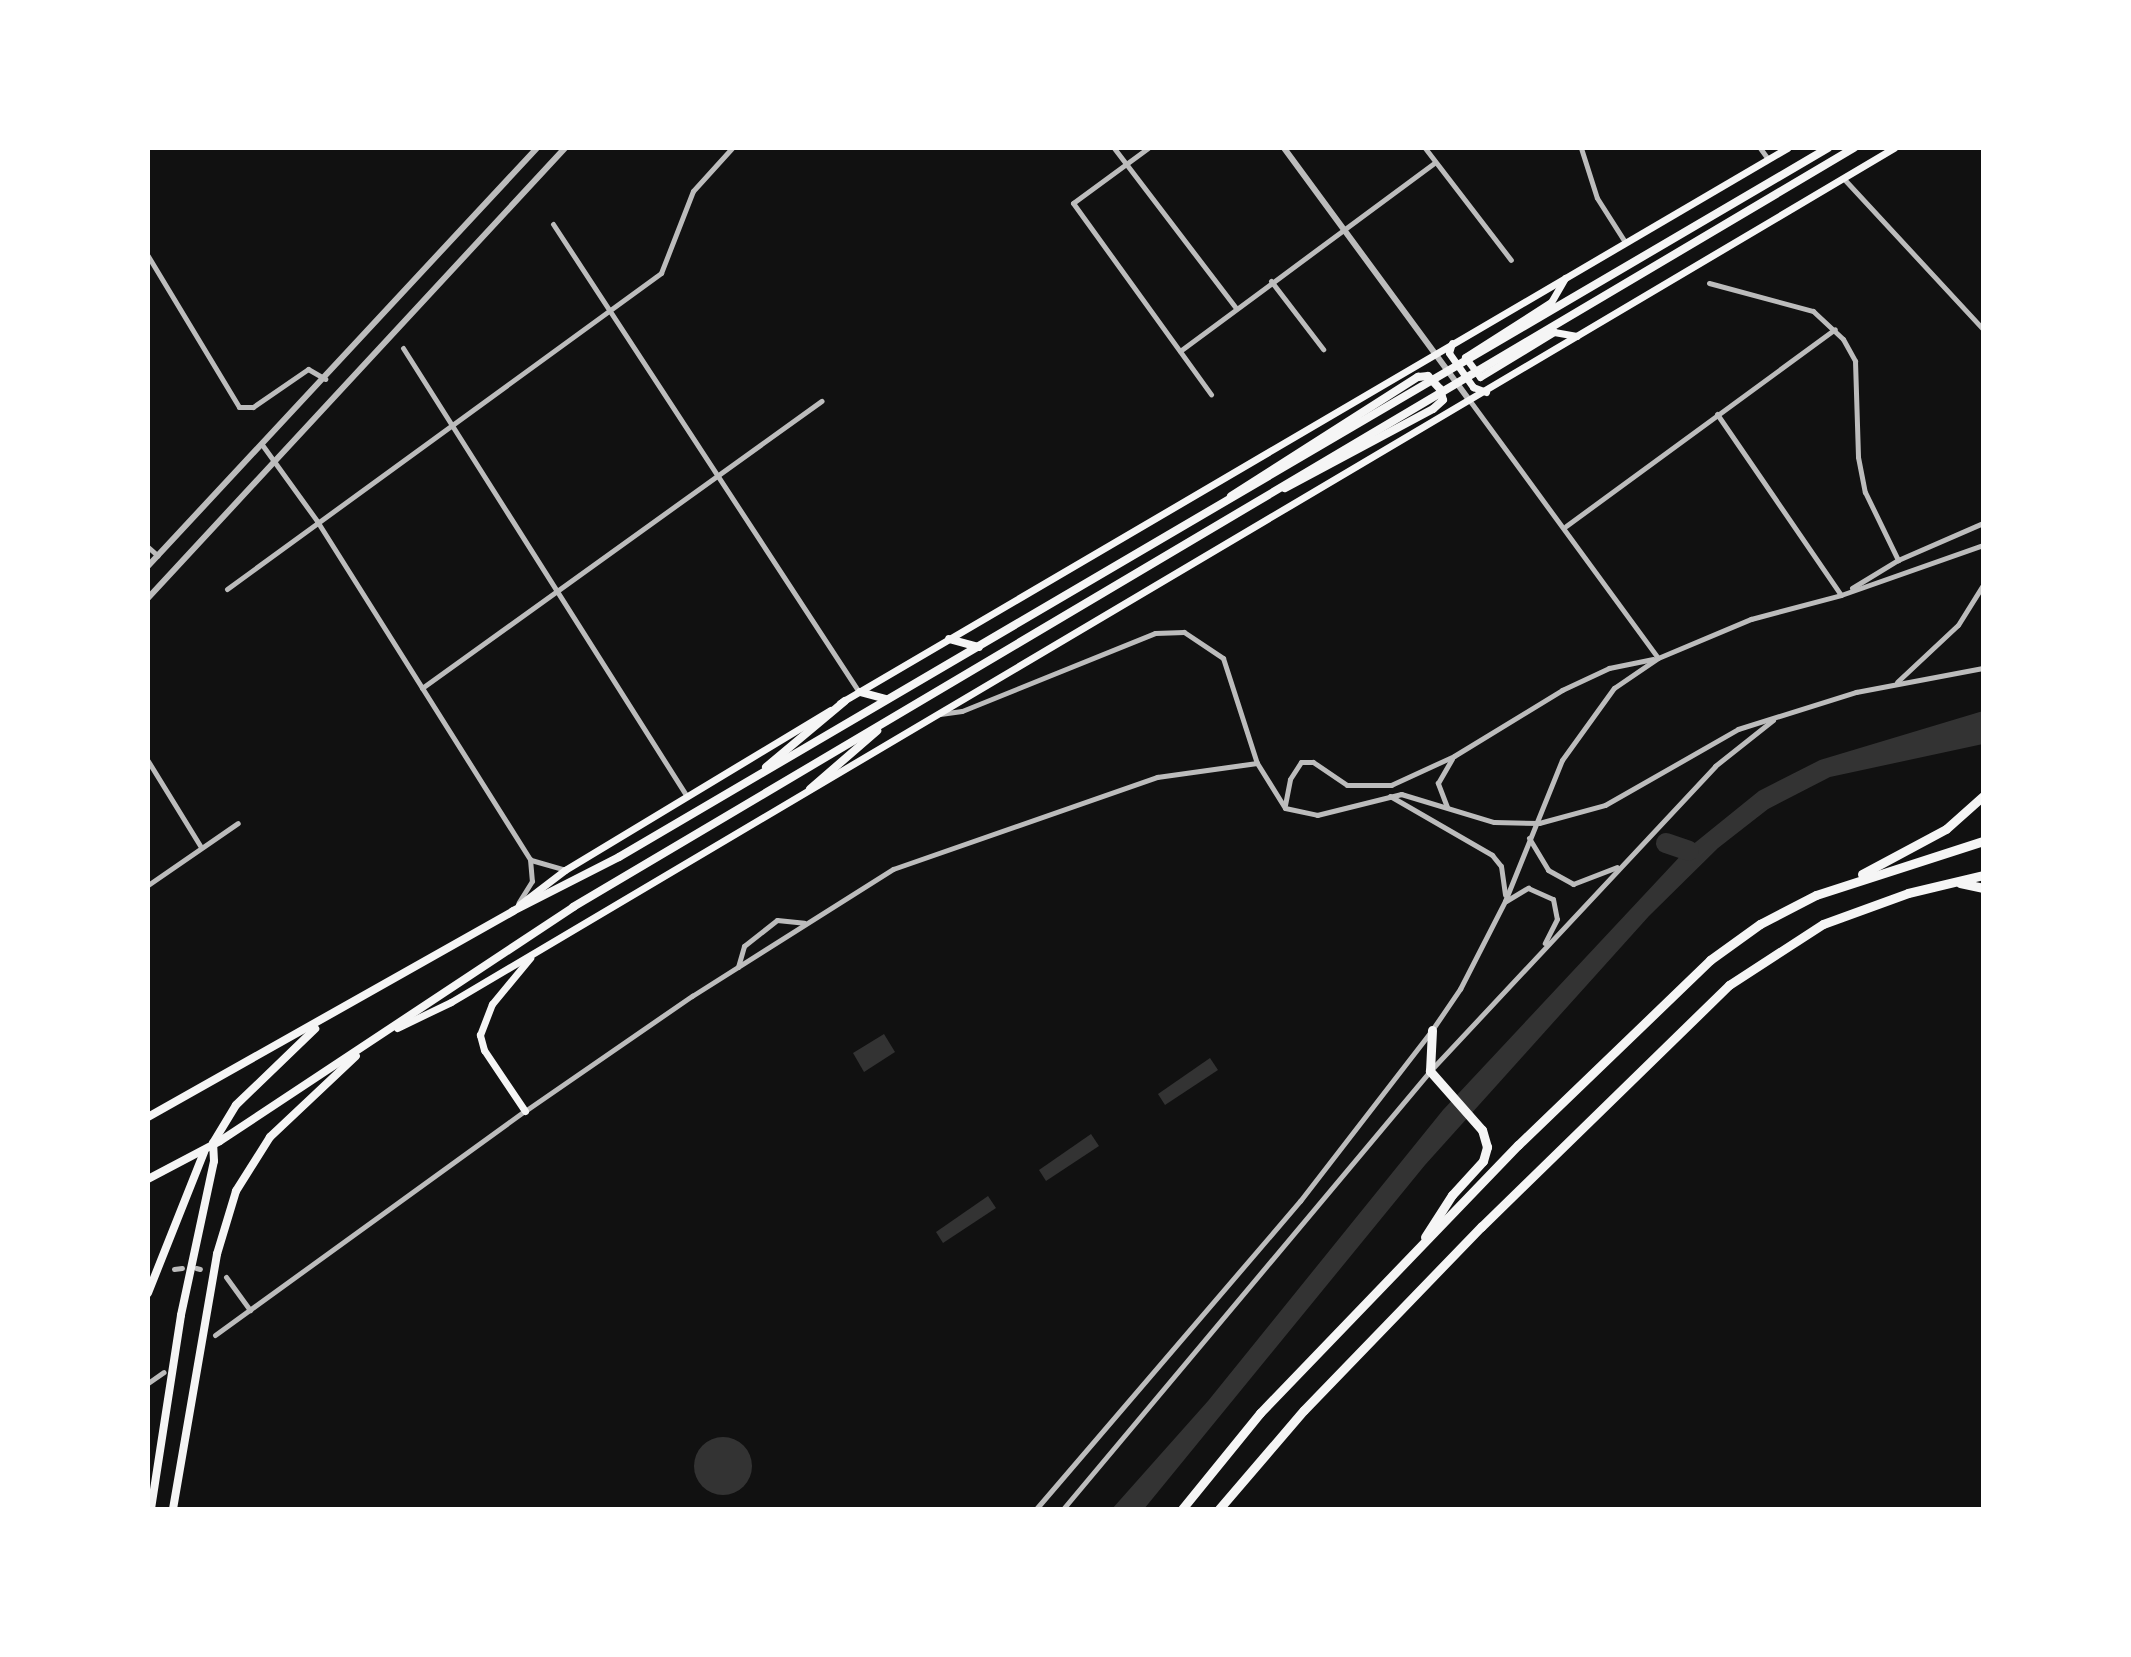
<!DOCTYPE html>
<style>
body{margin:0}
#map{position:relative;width:2131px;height:1657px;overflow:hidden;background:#111;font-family:Figtree,sans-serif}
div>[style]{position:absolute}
.water>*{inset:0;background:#333}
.round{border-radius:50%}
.river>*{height:20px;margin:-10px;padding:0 10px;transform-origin:10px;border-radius:10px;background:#333}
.minor>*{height:5px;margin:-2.5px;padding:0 2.5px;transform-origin:2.5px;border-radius:2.5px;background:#bcbcbc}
.tertiary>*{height:6px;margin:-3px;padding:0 3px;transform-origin:3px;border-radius:3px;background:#bcbcbc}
.secondary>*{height:7px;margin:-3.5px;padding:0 3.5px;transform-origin:3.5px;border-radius:3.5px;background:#f5f5f5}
.primary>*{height:8px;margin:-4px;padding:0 4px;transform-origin:4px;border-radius:4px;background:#f5f5f5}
.motorway>*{height:9px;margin:-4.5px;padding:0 4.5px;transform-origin:4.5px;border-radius:4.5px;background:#f5f5f5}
span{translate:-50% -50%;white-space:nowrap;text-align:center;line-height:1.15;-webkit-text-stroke:6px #fff;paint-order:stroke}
.frame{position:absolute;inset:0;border:150px solid #fff;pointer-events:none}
</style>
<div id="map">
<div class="water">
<i style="clip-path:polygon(1983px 711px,1983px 744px,1830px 777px,1768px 809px,1718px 848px,1649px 916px,1425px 1165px,1144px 1509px,1112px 1509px,1208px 1401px,1443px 1110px,1686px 850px,1759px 791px,1820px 760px)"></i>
<i style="clip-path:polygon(884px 1034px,895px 1052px,864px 1072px,853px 1053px)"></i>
<i style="clip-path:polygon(1210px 1058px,1218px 1070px,1165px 1105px,1158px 1094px)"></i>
<i style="clip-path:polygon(1091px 1134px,1099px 1146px,1046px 1181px,1039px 1170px)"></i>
<i style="clip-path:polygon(988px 1196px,996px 1208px,943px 1243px,936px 1232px)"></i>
<i class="round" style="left:694px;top:1437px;width:58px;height:58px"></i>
</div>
<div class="river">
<i style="left:1666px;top:843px;width:24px;rotate:19deg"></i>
</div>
<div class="minor">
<i style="left:1114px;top:148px;width:200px;rotate:52.7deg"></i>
<i style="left:1148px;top:148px;width:93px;rotate:143.7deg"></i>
<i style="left:1073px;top:203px;width:236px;rotate:54.2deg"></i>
<i style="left:1425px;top:148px;width:141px;rotate:52.5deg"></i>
<i style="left:1581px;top:148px;width:52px;rotate:72.3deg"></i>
<i style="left:1597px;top:198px;width:52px;rotate:57.5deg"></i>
<i style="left:1760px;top:148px;width:14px;rotate:54deg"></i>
<i style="left:1844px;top:179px;width:205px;rotate:47.2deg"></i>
<i style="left:553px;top:224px;width:559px;rotate:56.82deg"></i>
<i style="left:148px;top:256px;width:176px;rotate:58.9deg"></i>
<i style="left:239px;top:407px;width:14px"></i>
<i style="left:253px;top:407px;width:67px;rotate:-34.6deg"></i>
<i style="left:308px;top:369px;width:20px;rotate:30deg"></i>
<i style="left:1271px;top:281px;width:86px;rotate:52.6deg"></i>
<i style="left:1709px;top:283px;width:108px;rotate:15.1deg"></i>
<i style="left:1813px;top:311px;width:41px;rotate:43deg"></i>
<i style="left:1843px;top:339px;width:25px;rotate:61deg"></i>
<i style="left:1855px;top:361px;width:96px;rotate:88.2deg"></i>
<i style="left:1858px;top:457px;width:36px;rotate:79deg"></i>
<i style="left:1865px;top:492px;width:76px;rotate:64.1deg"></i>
<i style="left:403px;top:348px;width:529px;rotate:57.66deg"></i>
<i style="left:1180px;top:351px;width:317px;rotate:-36.5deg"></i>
<i style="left:1470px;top:401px;width:318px;rotate:53.8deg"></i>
<i style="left:1717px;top:414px;width:219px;rotate:55.6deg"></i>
<i style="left:263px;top:446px;width:92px;rotate:54.2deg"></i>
<i style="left:317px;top:521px;width:400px;rotate:57.8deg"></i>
<i style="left:530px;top:859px;width:22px;rotate:85deg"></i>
<i style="left:532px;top:881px;width:25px;rotate:122deg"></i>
<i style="left:1566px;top:526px;width:333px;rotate:-36.2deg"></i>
<i style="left:148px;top:547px;width:13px;rotate:42deg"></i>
<i style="left:1852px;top:588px;width:54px;rotate:-31.3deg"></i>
<i style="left:1898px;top:560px;width:93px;rotate:-23.5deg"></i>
<i style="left:227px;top:589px;width:537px;rotate:-36.06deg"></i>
<i style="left:661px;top:273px;width:88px;rotate:-68.7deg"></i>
<i style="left:693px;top:191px;width:58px;rotate:-47.8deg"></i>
<i style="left:1897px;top:682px;width:83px;rotate:-43.1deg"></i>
<i style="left:1958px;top:625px;width:47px;rotate:-58deg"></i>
<i style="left:422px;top:688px;width:492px;rotate:-35.7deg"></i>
<i style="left:940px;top:714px;width:22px;rotate:-8deg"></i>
<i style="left:962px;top:711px;width:208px;rotate:-22deg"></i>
<i style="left:1155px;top:633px;width:29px;rotate:-2deg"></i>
<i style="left:1184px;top:632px;width:47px;rotate:33.7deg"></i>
<i style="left:1223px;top:658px;width:110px;rotate:72.1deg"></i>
<i style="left:1257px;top:763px;width:53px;rotate:58.1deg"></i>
<i style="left:1285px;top:808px;width:33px;rotate:12deg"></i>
<i style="left:1317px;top:815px;width:87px;rotate:-14deg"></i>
<i style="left:1401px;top:794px;width:97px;rotate:16.8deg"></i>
<i style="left:1494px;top:822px;width:45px;rotate:1.3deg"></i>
<i style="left:1539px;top:823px;width:68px;rotate:-15.3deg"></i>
<i style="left:1605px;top:805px;width:153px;rotate:-29.7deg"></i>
<i style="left:1738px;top:729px;width:124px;rotate:-17.4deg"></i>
<i style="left:1856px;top:692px;width:129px;rotate:-10.7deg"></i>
<i style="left:148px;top:761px;width:101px;rotate:58.4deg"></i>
<i style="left:1390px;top:796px;width:118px;rotate:30deg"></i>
<i style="left:1492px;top:855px;width:14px;rotate:51deg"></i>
<i style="left:1501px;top:866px;width:29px;rotate:82deg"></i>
<i style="left:1285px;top:805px;width:26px;rotate:-79deg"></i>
<i style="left:1290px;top:779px;width:20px;rotate:-57deg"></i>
<i style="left:1301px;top:762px;width:12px"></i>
<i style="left:1313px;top:762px;width:41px;rotate:34.1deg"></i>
<i style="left:1347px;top:785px;width:44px"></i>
<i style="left:1391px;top:785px;width:69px;rotate:-24.7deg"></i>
<i style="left:1454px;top:756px;width:127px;rotate:-31.4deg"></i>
<i style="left:1562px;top:690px;width:52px;rotate:-25.1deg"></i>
<i style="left:1609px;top:668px;width:45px;rotate:-11.6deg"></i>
<i style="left:1447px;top:807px;width:26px;rotate:-111deg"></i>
<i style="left:1438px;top:783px;width:28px;rotate:-60deg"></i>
<i style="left:1529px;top:838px;width:37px;rotate:59deg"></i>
<i style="left:1548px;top:870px;width:29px;rotate:29deg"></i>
<i style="left:1573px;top:884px;width:47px;rotate:-21.1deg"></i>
<i style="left:531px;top:860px;width:35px;rotate:16deg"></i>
<i style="left:148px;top:885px;width:109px;rotate:-34.6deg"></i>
<i style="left:1506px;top:901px;width:26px;rotate:-31deg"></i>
<i style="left:1528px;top:888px;width:27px;rotate:24deg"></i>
<i style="left:1553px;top:899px;width:20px;rotate:79deg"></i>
<i style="left:1557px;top:919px;width:27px;rotate:117deg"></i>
<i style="left:738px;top:967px;width:22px;rotate:-74deg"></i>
<i style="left:744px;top:946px;width:42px;rotate:-38.2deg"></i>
<i style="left:777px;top:920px;width:27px;rotate:6deg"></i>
<i style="left:196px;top:1268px;width:4px;rotate:14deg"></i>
<i style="left:174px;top:1269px;width:8px;rotate:-7deg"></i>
<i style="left:226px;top:1277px;width:41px;rotate:54deg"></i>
<i style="left:215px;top:1335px;width:382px;rotate:-35.9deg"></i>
<i style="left:525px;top:1111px;width:203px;rotate:-34.6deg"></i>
<i style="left:692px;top:996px;width:238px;rotate:-32.3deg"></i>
<i style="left:893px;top:869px;width:280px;rotate:-19.2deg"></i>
<i style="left:1157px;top:777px;width:101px;rotate:-8deg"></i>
<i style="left:148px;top:1383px;width:19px;rotate:-35deg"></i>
<i style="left:1036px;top:1509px;width:406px;rotate:-49.4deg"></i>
<i style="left:1300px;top:1201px;width:216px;rotate:-52.3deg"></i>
<i style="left:1432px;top:1030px;width:50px;rotate:-55.7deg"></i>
<i style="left:1460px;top:989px;width:99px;rotate:-62.9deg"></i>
<i style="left:1505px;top:901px;width:152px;rotate:-68deg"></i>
<i style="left:1562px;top:760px;width:89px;rotate:-54.2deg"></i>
<i style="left:1614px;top:688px;width:53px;rotate:-34.3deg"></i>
<i style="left:1658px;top:658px;width:101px;rotate:-22.8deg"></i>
<i style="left:1751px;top:619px;width:93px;rotate:-14.9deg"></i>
<i style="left:1841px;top:595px;width:151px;rotate:-19.4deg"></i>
<i style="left:1063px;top:1509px;width:571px;rotate:-50.04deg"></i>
<i style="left:1430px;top:1071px;width:417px;rotate:-46.9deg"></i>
<i style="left:1715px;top:766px;width:74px;rotate:-38.4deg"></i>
</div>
<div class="tertiary">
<i style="left:1284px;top:148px;width:314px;rotate:53.7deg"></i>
<i style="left:148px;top:566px;width:571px;rotate:-47.06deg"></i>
<i style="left:148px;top:598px;width:614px;rotate:-47.18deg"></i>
</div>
<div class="secondary">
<i style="left:1565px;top:278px;width:28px;rotate:120deg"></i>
<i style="left:1551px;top:302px;width:102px;rotate:147.4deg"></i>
<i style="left:1465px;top:357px;width:25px;rotate:53deg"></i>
<i style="left:1480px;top:377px;width:87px;rotate:-31.3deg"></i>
<i style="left:1554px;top:332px;width:23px;rotate:10deg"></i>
<i style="left:1452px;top:343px;width:10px;rotate:107deg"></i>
<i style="left:1449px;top:353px;width:42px;rotate:54.8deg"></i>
<i style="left:1473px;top:387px;width:14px;rotate:21deg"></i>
<i style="left:840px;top:703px;width:1098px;rotate:-30.37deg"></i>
<i style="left:519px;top:905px;width:58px;rotate:-37.3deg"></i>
<i style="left:565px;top:870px;width:310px;rotate:-31.1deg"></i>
<i style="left:397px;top:1028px;width:60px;rotate:-25.7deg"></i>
<i style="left:451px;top:1002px;width:1677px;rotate:-30.62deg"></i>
<i style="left:525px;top:1111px;width:73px;rotate:-123.9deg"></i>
<i style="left:484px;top:1050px;width:16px;rotate:-105deg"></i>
<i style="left:480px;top:1035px;width:33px;rotate:-69deg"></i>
<i style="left:492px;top:1004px;width:60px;rotate:-50.4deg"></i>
</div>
<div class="primary">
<i style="left:1231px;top:496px;width:222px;rotate:-32.5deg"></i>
<i style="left:1418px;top:377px;width:10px;rotate:-6deg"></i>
<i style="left:1428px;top:376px;width:18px;rotate:47deg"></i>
<i style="left:1440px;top:389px;width:11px;rotate:75deg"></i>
<i style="left:1443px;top:400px;width:13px;rotate:138deg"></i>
<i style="left:1433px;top:409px;width:168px;rotate:151.9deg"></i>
<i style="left:949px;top:639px;width:31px;rotate:15deg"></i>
<i style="left:860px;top:692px;width:28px;rotate:15deg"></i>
<i style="left:766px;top:767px;width:103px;rotate:-39.9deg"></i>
<i style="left:810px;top:789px;width:89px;rotate:-40.9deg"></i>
<i style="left:148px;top:1117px;width:419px;rotate:-29.4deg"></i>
<i style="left:513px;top:911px;width:119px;rotate:-27deg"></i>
<i style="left:619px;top:857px;width:1402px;rotate:-30.39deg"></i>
<i style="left:213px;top:1143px;width:44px;rotate:-58.8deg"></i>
<i style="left:236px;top:1105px;width:110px;rotate:-43.9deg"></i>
<i style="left:148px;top:1179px;width:81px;rotate:-27.8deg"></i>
<i style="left:220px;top:1141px;width:424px;rotate:-33.5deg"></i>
<i style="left:573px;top:907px;width:1489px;rotate:-30.65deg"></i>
<i style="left:148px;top:1293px;width:152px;rotate:-68.3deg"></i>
<i style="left:151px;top:1509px;width:196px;rotate:-81.2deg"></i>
<i style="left:181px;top:1315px;width:157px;rotate:-77.9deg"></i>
<i style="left:214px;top:1161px;width:18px;rotate:-93deg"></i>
<i style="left:173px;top:1509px;width:259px;rotate:-80.2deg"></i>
<i style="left:217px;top:1254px;width:66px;rotate:-73.2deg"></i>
<i style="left:236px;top:1191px;width:64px;rotate:-57.8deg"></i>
<i style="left:270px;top:1137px;width:118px;rotate:-43.3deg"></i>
</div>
<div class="motorway">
<i style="left:1862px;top:874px;width:95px;rotate:-28.2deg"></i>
<i style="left:1946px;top:829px;width:50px;rotate:-41.7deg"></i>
<i style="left:1960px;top:883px;width:24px;rotate:12deg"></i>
<i style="left:1425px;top:1237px;width:50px;rotate:-57.3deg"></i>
<i style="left:1452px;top:1195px;width:46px;rotate:-47.6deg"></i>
<i style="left:1483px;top:1161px;width:15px;rotate:-74deg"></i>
<i style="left:1487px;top:1147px;width:18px;rotate:-106deg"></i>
<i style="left:1482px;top:1130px;width:79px;rotate:-131.4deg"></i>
<i style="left:1430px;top:1071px;width:41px;rotate:-87.2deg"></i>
<i style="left:1182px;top:1509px;width:124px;rotate:-50.9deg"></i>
<i style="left:1260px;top:1413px;width:372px;rotate:-46.1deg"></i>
<i style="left:1518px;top:1145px;width:267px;rotate:-43.9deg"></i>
<i style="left:1710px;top:960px;width:62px;rotate:-35.8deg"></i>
<i style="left:1760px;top:924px;width:63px;rotate:-27.4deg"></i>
<i style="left:1816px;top:895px;width:176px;rotate:-17.9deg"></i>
<i style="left:1219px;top:1509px;width:130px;rotate:-49.4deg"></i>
<i style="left:1304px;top:1410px;width:255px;rotate:-46deg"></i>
<i style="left:1481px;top:1227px;width:347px;rotate:-44.3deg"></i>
<i style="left:1729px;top:985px;width:112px;rotate:-33deg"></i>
<i style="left:1823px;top:924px;width:90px;rotate:-20deg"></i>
<i style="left:1908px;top:893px;width:77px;rotate:-13.5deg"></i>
</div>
<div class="frame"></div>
</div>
